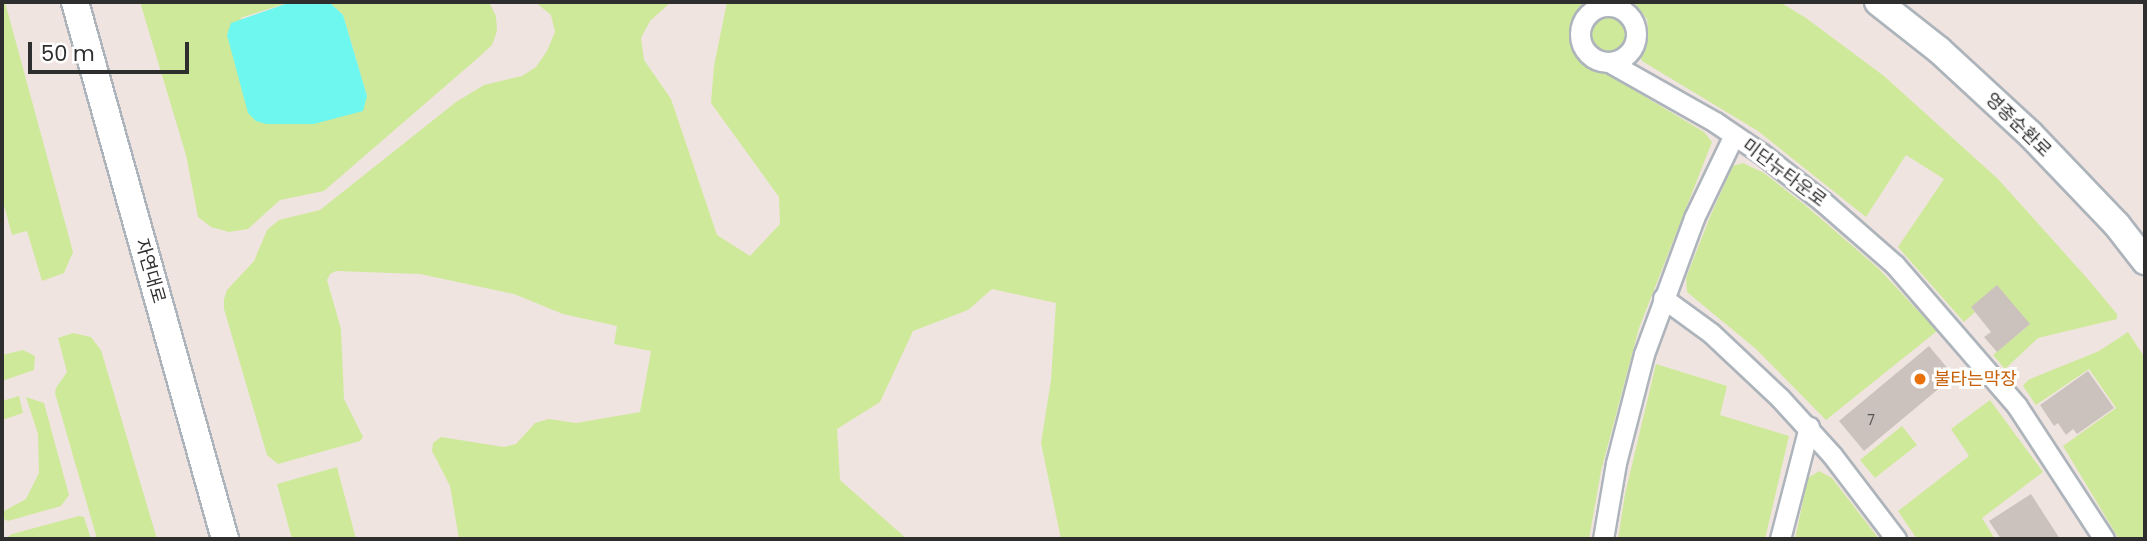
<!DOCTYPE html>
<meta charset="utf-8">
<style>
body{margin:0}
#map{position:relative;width:2147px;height:541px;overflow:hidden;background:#f0e4e0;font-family:Poppins,"Noto Sans KR",sans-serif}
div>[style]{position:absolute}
.green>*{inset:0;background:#cfe99a}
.round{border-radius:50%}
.water>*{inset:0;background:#6df7ef}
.building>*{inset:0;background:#cbc2be}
.roads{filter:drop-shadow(2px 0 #adb4bb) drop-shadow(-2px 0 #adb4bb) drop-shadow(0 2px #adb4bb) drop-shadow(0 -2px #adb4bb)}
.minor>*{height:19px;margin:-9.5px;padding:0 9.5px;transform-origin:9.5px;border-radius:9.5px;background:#fff}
.minor>.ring{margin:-9.5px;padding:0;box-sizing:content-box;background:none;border:19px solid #fff;border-radius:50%}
.secondary>*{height:26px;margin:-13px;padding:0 13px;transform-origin:13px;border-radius:13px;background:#fff}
.dots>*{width:19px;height:19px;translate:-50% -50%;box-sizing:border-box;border:4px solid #fff;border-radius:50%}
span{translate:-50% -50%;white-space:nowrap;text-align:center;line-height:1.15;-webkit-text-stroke:6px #fff;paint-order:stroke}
.number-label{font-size:14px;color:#555352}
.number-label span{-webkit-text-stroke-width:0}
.street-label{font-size:18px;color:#2e2e2e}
.food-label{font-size:18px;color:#c56008}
.left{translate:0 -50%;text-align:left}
.frame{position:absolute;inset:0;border:4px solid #2e2e2e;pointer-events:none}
.scale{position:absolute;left:28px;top:42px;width:161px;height:32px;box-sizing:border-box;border:4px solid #2e2e2e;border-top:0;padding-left:9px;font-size:21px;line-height:24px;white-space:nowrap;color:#2e2e2e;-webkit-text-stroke:5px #fff;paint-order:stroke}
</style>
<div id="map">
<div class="green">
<i style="clip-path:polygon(2px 2px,5px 2px,73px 252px,64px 273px,42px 281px,27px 231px,12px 235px,2px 198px)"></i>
<i style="clip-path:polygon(140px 2px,291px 2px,240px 18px,367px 96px,343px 15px,329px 2px,489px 2px,496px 16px,497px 31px,492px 45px,479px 57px,324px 191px,280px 200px,248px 229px,229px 232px,211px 227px,198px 217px,186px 155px)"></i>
<i style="clip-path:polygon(535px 2px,671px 2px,650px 21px,641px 38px,644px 60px,671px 99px,717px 235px,750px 256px,780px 224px,779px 197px,711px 103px,714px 66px,727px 2px,1583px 2px,1570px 28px,1576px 50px,1582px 59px,1704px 132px,1712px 142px,1639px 328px,1601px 471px,1589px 539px,1061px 539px,1041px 443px,1051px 380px,1056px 303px,992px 289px,968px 310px,913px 331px,880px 402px,837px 429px,840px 480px,907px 539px,459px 539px,450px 486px,432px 451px,433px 443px,441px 437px,504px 447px,516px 444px,535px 423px,549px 419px,576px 423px,640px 412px,651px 351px,614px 344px,617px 326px,563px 314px,514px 294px,420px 274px,336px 271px,330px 274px,327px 280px,341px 329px,344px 399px,363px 437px,360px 441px,278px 464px,267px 455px,224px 309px,224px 299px,227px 290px,254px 261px,267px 230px,279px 220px,320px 210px,456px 102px,484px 85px,522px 76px,536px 67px,547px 51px,555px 32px,551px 15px)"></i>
<i style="clip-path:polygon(1634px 2px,1780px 2px,1806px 18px,1884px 76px,1998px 179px,2086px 277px,2117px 314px,2117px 319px,2038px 338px,2005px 369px,1993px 355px,2030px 324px,1971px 307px,1975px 312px,1964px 322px,1898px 247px,1944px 179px,1906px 155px,1866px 217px,1758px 131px,1642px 61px,1640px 56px,1648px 28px,1647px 19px)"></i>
<i class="round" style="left:1589px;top:16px;width:36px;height:36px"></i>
<i style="clip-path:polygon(1743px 163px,1764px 173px,1805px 205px,1878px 268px,1937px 331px,1826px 420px,1756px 349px,1687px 292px,1686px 278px,1712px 212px,1733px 166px)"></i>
<i style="clip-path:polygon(2128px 332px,2145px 358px,2145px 539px,2119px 539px,2063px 446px,2116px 408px,2089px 369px,2036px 405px,2023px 386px,2028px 380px,2099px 351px)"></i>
<i style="clip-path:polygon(73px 333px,91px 337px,101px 350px,157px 539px,97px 539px,55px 393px,56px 388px,67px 372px,58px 338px)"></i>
<i style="clip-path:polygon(23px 350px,35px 356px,34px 370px,2px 381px,2px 355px)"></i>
<i style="clip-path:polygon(1656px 364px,1727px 386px,1720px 415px,1789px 436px,1765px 539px,1618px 539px,1625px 494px)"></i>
<i style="clip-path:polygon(19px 396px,23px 413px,2px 420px,2px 401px)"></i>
<i style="clip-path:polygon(26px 397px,44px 403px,69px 495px,61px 506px,8px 521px,2px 518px,2px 512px,26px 499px,39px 473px,38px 434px)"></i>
<i style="clip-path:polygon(1990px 400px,2043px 472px,1982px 518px,1995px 539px,1917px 539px,1898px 511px,1969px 456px,1951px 429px)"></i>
<i style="clip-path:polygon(1902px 426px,1917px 445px,1875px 478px,1860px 460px)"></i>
<i style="clip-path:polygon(337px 467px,356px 539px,292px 539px,277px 484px)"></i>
<i style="clip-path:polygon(1819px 471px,1832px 478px,1879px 539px,1795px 539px,1808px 478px)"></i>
<i style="clip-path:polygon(79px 516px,84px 517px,91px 539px,5px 539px,12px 534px)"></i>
</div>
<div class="water">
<i style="clip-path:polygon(291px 2px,329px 2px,343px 15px,367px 96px,363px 111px,314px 124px,266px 124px,256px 121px,248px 113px,227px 35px,231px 23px)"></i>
</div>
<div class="building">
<i style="clip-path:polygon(1997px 285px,2030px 324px,1997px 352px,1984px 337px,1991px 332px,1971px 307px)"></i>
<i style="clip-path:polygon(1929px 346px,1954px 376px,1864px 451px,1839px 421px)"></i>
<i style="clip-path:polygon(2088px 371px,2114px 408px,2077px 434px,2073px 429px,2066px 435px,2058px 423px,2054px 426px,2040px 405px)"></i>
<i style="clip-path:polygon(2031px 494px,2060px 539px,2001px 539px,1989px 521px)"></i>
</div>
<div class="roads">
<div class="minor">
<i class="ring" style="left:1580px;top:6px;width:37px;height:37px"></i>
<i style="left:1609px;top:62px;width:122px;rotate:29.5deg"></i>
<i style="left:1715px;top:122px;width:55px;rotate:34deg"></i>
<i style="left:1761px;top:153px;width:78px;rotate:38.2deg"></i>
<i style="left:1822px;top:201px;width:97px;rotate:41.2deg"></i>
<i style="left:1895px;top:265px;width:186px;rotate:49.1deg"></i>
<i style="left:2017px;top:406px;width:159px;rotate:56.8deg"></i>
<i style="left:1663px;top:298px;width:59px;rotate:36.1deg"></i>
<i style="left:1711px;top:333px;width:95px;rotate:43.3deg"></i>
<i style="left:1780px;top:398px;width:77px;rotate:47.6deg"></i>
<i style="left:1832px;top:455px;width:106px;rotate:52.7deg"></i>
<i style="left:1603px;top:539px;width:77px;rotate:-80.3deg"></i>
<i style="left:1616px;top:463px;width:113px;rotate:-75.6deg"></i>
<i style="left:1644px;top:354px;width:145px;rotate:-69.8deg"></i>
<i style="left:1694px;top:218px;width:92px;rotate:-64.3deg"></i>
<i style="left:1780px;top:539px;width:116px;rotate:-75.5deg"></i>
</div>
<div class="secondary">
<i style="left:75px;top:2px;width:558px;rotate:74.39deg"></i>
<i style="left:1878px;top:2px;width:78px;rotate:38.2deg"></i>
<i style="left:1939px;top:50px;width:124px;rotate:42.7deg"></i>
<i style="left:2030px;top:134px;width:126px;rotate:46.3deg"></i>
<i style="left:2117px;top:225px;width:46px;rotate:52.1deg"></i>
</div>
</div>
<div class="dots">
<i style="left:1920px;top:379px;background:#e8710a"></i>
</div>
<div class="number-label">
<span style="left:1871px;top:420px">7</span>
</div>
<div class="street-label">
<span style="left:2018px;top:125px;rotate:44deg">영종순환로</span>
<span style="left:1784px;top:173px;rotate:37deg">미단뉴타운로</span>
<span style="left:150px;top:271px;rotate:74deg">자연대로</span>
</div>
<div class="food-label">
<span class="left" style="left:1934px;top:379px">불타는막장</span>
</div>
<div class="frame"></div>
<div class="scale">50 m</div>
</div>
